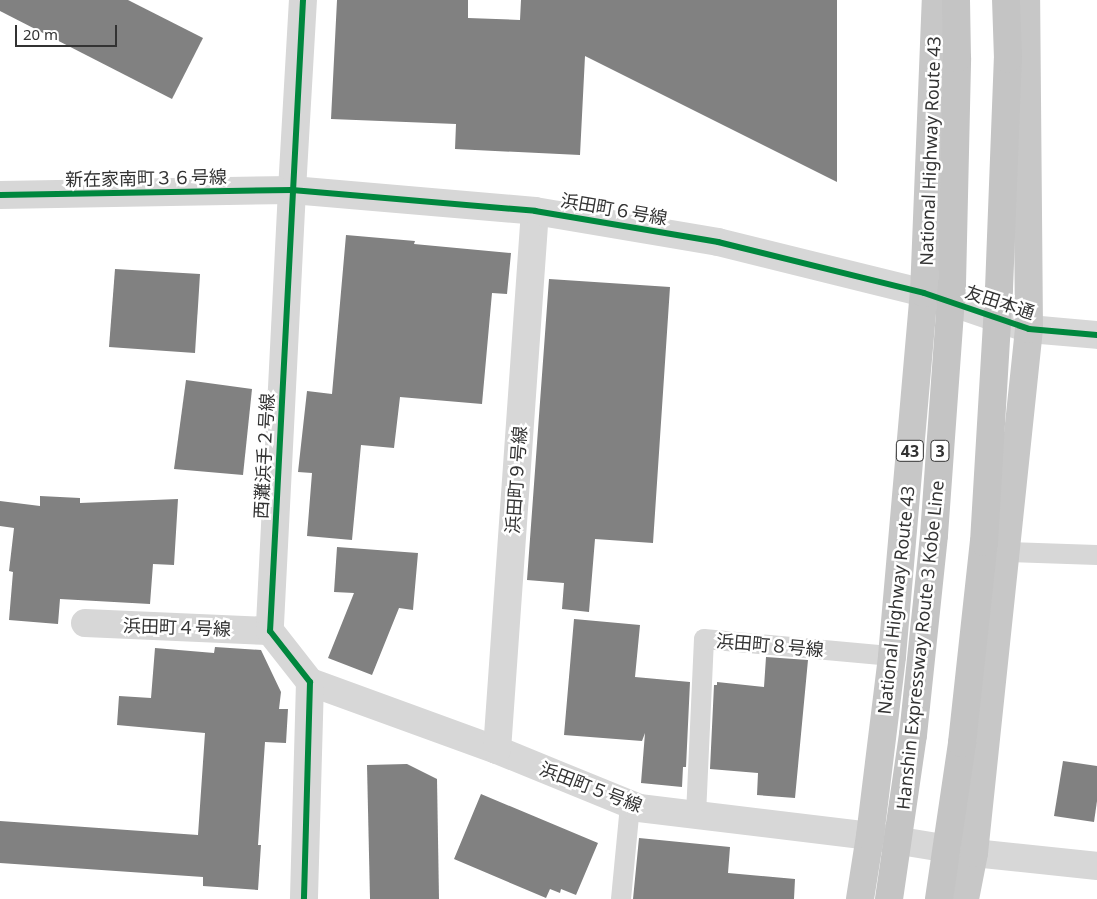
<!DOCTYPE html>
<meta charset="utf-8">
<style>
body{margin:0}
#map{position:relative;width:1097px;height:899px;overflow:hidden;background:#fff;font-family:"Noto Sans","Noto Sans JP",sans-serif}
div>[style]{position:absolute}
.building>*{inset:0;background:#818181}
.service>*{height:20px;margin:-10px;padding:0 10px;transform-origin:10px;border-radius:10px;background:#d7d7d7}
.minor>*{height:28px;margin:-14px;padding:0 14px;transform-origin:14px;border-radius:14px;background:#d7d7d7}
.tertiary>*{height:28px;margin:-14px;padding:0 14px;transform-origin:14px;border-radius:14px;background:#d7d7d7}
.trunk>*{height:28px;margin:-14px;padding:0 14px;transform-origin:14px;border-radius:14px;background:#c7c7c7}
.motorway-bridge>*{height:28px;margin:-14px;padding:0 14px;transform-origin:14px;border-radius:14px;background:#c4c4c4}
.cycleway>*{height:6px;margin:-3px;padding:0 3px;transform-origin:3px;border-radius:3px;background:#00873e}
span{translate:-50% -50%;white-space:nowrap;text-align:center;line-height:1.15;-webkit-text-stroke:5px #fff;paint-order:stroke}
.shield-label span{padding:1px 4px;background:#fff;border:1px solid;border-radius:4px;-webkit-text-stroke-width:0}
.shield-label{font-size:16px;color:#333;font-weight:700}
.street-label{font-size:18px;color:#333}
.scale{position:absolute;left:15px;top:25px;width:102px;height:22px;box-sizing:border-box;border:2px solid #333;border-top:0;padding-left:6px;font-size:15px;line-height:18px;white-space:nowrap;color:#333;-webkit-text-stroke:4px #fff;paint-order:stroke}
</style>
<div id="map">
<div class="building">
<i style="clip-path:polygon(0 0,128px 0,203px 38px,172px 99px,0 11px)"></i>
<i style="clip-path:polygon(337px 0,468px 0,468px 18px,520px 20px,521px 0,837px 0,837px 182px,585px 56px,580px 155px,455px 149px,456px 124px,331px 119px)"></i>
<i style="clip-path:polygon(346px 235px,415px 241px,414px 244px,511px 253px,507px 294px,492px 293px,482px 404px,400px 397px,394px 448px,361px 445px,352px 540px,307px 536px,312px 473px,298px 472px,307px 391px,332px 394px)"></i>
<i style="clip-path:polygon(115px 269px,200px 274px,195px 353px,109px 347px)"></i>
<i style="clip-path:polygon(549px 279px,670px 287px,653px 543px,595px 539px,589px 612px,562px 609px,564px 583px,527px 580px)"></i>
<i style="clip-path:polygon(186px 380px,252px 389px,243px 475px,174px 469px)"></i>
<i style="clip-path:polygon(40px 496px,80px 498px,80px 503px,178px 499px,174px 565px,153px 564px,150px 604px,60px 599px,58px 624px,9px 620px,13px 572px,9px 571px,14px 528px,0 526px,0 501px,40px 506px)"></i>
<i style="clip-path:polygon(337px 547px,418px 553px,413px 610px,399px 608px,372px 675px,328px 658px,354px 593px,334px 592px)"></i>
<i style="clip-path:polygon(574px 619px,640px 625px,635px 677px,690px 682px,686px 767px,683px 767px,682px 787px,641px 783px,645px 733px,642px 741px,564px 735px)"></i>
<i style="clip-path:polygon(215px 647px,261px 650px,281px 692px,279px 709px,288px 709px,286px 743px,265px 742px,258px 845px,261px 845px,258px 890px,203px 886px,203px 877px,0 863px,0 821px,198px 835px,205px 733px,117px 725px,119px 696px,151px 698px,155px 648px,214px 653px)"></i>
<i style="clip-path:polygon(766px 657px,808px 660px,795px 798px,757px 795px,758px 773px,710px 769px,714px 685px,717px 685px,717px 682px,764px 687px)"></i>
<i style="clip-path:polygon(1063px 761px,1097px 766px,1097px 801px,1094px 822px,1054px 816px)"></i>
<i style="clip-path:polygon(407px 764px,437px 779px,439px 899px,370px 899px,367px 765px)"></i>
<i style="clip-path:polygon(481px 794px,598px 843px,576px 895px,561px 889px,560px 893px,550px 889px,546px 898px,454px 859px)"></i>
<i style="clip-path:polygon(639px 838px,730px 847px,728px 873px,795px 879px,794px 899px,633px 899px)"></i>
</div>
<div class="service">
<i style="left:1005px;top:552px;width:92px;rotate:1.9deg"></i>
<i style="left:696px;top:815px;width:176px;rotate:-87.4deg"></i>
<i style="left:704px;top:639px;width:189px;rotate:5.2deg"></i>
<i style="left:621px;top:899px;width:94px;rotate:-84.5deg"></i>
</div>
<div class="minor">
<i style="left:292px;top:190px;width:190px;rotate:-86.7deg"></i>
<i style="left:85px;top:623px;width:185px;rotate:2.5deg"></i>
<i style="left:310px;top:682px;width:199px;rotate:20deg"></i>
<i style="left:497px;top:750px;width:153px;rotate:22.2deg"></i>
<i style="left:639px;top:808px;width:233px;rotate:6.9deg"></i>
<i style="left:870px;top:836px;width:105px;rotate:9.3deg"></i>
<i style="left:974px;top:853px;width:124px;rotate:6deg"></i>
<i style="left:497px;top:750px;width:540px;rotate:-85.97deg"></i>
</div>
<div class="tertiary">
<i style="left:292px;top:190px;width:442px;rotate:92.9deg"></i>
<i style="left:270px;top:631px;width:65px;rotate:51.9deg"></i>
<i style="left:310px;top:682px;width:217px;rotate:91.6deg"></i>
<i style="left:0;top:195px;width:292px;rotate:-1deg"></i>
<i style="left:292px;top:190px;width:244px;rotate:4.9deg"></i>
<i style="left:535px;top:211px;width:186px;rotate:9.6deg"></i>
<i style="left:718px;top:242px;width:212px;rotate:13.9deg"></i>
<i style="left:924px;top:293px;width:111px;rotate:18.9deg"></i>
<i style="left:1029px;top:329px;width:68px;rotate:5deg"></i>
</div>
<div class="trunk">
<i style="left:860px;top:899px;width:64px;rotate:-81deg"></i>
<i style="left:870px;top:836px;width:181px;rotate:-83deg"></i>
<i style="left:892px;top:656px;width:364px;rotate:-85deg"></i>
<i style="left:924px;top:293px;width:293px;rotate:-87.7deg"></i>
<i style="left:965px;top:899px;width:47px;rotate:-78.9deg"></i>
<i style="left:974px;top:853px;width:527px;rotate:-84.01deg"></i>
<i style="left:1029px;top:329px;width:329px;rotate:-90.5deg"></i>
</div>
<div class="motorway-bridge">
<i style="left:889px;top:899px;width:166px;rotate:-81.7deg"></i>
<i style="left:913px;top:735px;width:201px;rotate:-84deg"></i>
<i style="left:934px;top:535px;width:252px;rotate:-85.9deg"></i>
<i style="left:952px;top:284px;width:226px;rotate:-88.7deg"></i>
<i style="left:957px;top:58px;width:58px;rotate:-91deg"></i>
<i style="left:939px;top:899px;width:158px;rotate:-81.6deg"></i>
<i style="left:962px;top:743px;width:202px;rotate:-83.8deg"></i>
<i style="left:984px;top:542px;width:253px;rotate:-86.6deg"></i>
<i style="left:999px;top:289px;width:230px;rotate:-87.8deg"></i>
<i style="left:1008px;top:59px;width:59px;rotate:-91.9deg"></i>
</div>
<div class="cycleway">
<i style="left:303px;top:0;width:632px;rotate:92.99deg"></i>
<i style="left:270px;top:631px;width:65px;rotate:51.9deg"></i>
<i style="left:310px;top:682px;width:217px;rotate:91.6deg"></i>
<i style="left:0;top:195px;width:292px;rotate:-1deg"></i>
<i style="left:292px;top:190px;width:244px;rotate:4.9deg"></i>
<i style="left:535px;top:211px;width:186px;rotate:9.6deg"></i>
<i style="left:718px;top:242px;width:212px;rotate:13.9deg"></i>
<i style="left:924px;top:293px;width:111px;rotate:18.9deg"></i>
<i style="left:1029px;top:329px;width:68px;rotate:5deg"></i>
</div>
<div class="shield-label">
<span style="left:910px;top:451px">43</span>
<span style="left:940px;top:451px">3</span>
</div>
<div class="street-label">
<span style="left:930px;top:151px;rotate:-88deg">National Highway Route 43</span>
<span style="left:146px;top:178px;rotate:-1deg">新在家南町３６号線</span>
<span style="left:614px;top:209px;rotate:10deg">浜田町６号線</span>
<span style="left:1000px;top:302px;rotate:18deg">友田本通</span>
<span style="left:264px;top:456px;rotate:-87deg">西灘浜手２号線</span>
<span style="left:516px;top:480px;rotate:-86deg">浜田町９号線</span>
<span style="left:896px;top:600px;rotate:-84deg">National Highway Route 43</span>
<span style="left:177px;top:627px;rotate:2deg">浜田町４号線</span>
<span style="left:770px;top:645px;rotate:5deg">浜田町８号線</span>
<span style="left:920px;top:645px;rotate:-84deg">Hanshin Expressway Route 3 Kobe Line</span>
<span style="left:591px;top:787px;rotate:21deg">浜田町５号線</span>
</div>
<div class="scale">20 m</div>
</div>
